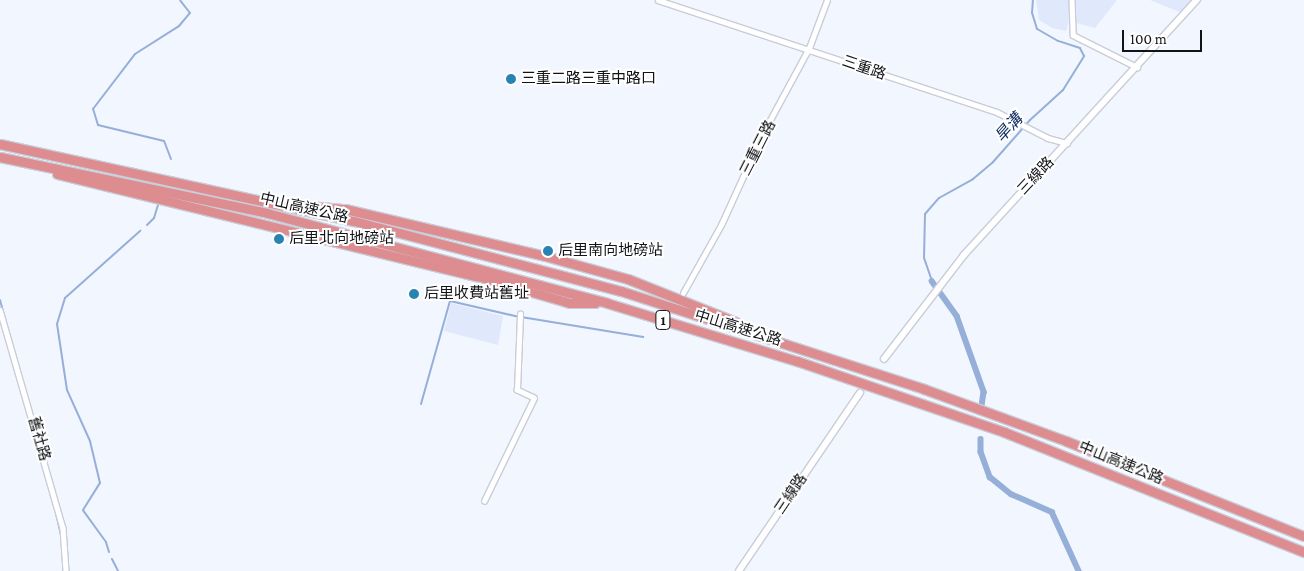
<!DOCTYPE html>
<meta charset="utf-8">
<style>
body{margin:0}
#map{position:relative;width:1304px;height:571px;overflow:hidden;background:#f1f6ff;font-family:"Crimson Pro","Noto Sans TC",serif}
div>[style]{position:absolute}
.built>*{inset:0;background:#e0e9fb}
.stream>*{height:2px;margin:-1px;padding:0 1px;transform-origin:1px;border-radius:1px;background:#96afd8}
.canal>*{height:5.5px;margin:-2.75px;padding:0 2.75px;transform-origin:2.75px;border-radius:2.75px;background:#96afd8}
.roads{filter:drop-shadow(1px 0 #c8cdd8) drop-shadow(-1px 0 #c8cdd8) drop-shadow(0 1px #c8cdd8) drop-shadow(0 -1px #c8cdd8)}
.minor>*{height:4.5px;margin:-2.25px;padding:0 2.25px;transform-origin:2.25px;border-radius:2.25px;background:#fff}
.tertiary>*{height:5.5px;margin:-2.75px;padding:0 2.75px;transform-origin:2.75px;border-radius:2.75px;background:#fff}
.motorway>*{height:9px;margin:-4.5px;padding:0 4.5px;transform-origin:4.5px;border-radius:4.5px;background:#dd8d90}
.dots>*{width:14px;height:14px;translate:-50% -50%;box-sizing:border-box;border:2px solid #fff;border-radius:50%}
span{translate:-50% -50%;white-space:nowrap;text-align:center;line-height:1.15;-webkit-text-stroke:4px #fff;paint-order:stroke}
.shield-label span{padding:1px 4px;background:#fff;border:1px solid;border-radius:4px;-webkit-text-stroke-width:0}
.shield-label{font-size:14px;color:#111317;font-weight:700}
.street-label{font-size:15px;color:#111317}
.poi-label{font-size:15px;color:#111317}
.left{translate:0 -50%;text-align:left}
.water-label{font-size:16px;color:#112e60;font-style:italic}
.scale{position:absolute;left:1122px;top:30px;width:80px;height:22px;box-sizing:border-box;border:2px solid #111317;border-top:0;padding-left:6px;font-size:15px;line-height:18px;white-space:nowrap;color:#111317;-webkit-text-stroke:4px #fff;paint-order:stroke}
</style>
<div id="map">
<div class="built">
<i style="clip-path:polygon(1036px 0,1117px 0,1095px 28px,1069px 21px,1066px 31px,1052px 28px,1039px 20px)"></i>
<i style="clip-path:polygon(1150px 0,1193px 0,1182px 13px)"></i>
<i style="clip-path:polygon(451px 303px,503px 316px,498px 345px,444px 331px)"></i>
</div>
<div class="stream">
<i style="left:171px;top:159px;width:19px;rotate:-111deg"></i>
<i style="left:164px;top:141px;width:68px;rotate:-166.4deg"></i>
<i style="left:98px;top:125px;width:17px;rotate:-107deg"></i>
<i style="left:93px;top:109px;width:69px;rotate:-52.6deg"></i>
<i style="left:135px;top:54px;width:52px;rotate:-32.5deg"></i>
<i style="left:179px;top:26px;width:17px;rotate:-50deg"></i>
<i style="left:190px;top:13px;width:16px;rotate:-128deg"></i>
<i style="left:147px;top:225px;width:10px;rotate:-45deg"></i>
<i style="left:154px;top:218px;width:17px;rotate:-73deg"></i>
<i style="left:932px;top:281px;width:24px;rotate:-109deg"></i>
<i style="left:924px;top:258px;width:44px;rotate:-88.7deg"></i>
<i style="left:925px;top:214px;width:21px;rotate:-49deg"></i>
<i style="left:939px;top:198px;width:39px;rotate:-29deg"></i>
<i style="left:973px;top:179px;width:26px;rotate:-40deg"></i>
<i style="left:993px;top:162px;width:56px;rotate:-48.6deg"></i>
<i style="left:1030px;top:120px;width:45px;rotate:-42.3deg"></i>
<i style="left:1063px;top:90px;width:40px;rotate:-58deg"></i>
<i style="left:1084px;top:56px;width:9px;rotate:-117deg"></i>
<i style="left:1080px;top:48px;width:23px;rotate:-162deg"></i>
<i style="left:1058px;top:41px;width:24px;rotate:-150deg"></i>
<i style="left:1037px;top:29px;width:17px;rotate:-107deg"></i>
<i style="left:1032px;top:13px;width:13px;rotate:-86deg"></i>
<i style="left:0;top:300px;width:39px;rotate:75deg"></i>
<i style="left:421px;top:404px;width:107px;rotate:-74.3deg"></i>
<i style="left:450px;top:301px;width:67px;rotate:13deg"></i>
<i style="left:515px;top:316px;width:130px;rotate:9.3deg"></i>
<i style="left:55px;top:509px;width:31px;rotate:77deg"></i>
<i style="left:109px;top:552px;width:10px;rotate:-107deg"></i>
<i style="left:106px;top:542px;width:39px;rotate:-126deg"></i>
<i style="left:83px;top:510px;width:32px;rotate:-58deg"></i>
<i style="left:100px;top:483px;width:43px;rotate:-103.4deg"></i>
<i style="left:90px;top:441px;width:56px;rotate:-114.3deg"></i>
<i style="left:67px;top:390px;width:67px;rotate:-98.6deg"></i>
<i style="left:57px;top:324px;width:27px;rotate:-73deg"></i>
<i style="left:65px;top:298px;width:101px;rotate:-41.8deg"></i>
<i style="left:112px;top:559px;width:13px;rotate:63deg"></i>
<i style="left:63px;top:571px;width:13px;rotate:-90deg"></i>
</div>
<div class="canal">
<i style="left:932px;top:281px;width:43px;rotate:54.5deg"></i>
<i style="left:957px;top:316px;width:81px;rotate:70.4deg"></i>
<i style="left:984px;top:392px;width:15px;rotate:98deg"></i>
<i style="left:981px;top:439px;width:13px;rotate:90deg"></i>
<i style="left:981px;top:452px;width:27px;rotate:70deg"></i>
<i style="left:990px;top:477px;width:27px;rotate:39deg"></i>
<i style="left:1011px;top:494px;width:45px;rotate:23.7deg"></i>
<i style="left:1052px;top:512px;width:65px;rotate:65.4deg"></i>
</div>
<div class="roads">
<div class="minor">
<i style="left:658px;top:0;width:357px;rotate:18.3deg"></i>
<i style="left:997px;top:112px;width:57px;rotate:27deg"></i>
<i style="left:1048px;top:138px;width:20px;rotate:15deg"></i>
<i style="left:1072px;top:0;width:35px;rotate:88deg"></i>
<i style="left:1073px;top:35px;width:72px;rotate:26.6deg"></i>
<i style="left:683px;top:293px;width:78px;rotate:-60.8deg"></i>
<i style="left:721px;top:225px;width:101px;rotate:-65.5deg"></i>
<i style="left:763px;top:133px;width:97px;rotate:-61.6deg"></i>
<i style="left:809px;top:48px;width:51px;rotate:-69.4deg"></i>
<i style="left:0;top:310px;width:227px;rotate:73.9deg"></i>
<i style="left:63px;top:528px;width:43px;rotate:86deg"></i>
<i style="left:484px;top:501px;width:114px;rotate:-64.1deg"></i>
<i style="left:534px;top:398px;width:19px;rotate:-155deg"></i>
<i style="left:517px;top:390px;width:76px;rotate:-87.7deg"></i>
</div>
<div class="tertiary">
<i style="left:884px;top:359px;width:131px;rotate:-52.4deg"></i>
<i style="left:964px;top:255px;width:345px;rotate:-47.6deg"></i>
<i style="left:739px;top:571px;width:215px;rotate:-55.8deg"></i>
</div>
<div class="motorway">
<i style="left:0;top:144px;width:362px;rotate:12.3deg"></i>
<i style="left:354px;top:221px;width:276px;rotate:14.7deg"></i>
<i style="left:621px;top:291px;width:318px;rotate:17.9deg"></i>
<i style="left:924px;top:389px;width:151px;rotate:20.1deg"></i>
<i style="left:1066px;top:441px;width:256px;rotate:21.8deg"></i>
<i style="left:0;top:157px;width:273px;rotate:11.8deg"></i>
<i style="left:267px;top:213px;width:352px;rotate:14.8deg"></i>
<i style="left:607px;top:303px;width:199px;rotate:17deg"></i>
<i style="left:797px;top:361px;width:219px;rotate:18.9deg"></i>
<i style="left:1004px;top:432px;width:323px;rotate:21.8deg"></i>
<i style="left:57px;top:174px;width:432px;rotate:13.7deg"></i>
<i style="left:477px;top:276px;width:97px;rotate:16.2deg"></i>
<i style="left:570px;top:303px;width:25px"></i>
<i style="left:309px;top:206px;width:36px;rotate:5deg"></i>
<i style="left:345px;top:209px;width:205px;rotate:13.2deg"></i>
<i style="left:545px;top:256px;width:86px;rotate:15.5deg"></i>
<i style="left:628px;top:279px;width:116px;rotate:21.7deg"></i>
</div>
</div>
<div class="dots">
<i style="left:511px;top:79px;background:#2784b1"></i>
<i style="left:279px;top:239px;background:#2784b1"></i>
<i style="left:548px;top:251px;background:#2784b1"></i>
<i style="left:414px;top:294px;background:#2784b1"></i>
</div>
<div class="shield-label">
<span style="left:663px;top:320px">1</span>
</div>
<div class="street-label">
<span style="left:864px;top:68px;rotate:19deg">三重路</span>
<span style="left:758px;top:148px;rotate:-63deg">三重三路</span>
<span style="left:1036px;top:176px;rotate:-47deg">三線路</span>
<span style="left:304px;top:208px;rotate:13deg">中山高速公路</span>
<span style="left:738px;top:328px;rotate:17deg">中山高速公路</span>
<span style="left:39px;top:439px;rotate:74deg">舊社路</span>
<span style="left:1121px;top:463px;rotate:22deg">中山高速公路</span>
<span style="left:791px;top:494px;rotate:-56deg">三線路</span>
</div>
<div class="poi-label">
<span class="left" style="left:521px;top:79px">三重二路三重中路口</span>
<span class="left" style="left:289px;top:239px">后里北向地磅站</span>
<span class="left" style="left:558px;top:251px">后里南向地磅站</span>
<span class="left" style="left:424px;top:294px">后里收費站舊址</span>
</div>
<div class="water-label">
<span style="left:1009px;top:128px;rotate:-48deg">旱溝</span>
</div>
<div class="scale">100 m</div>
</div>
